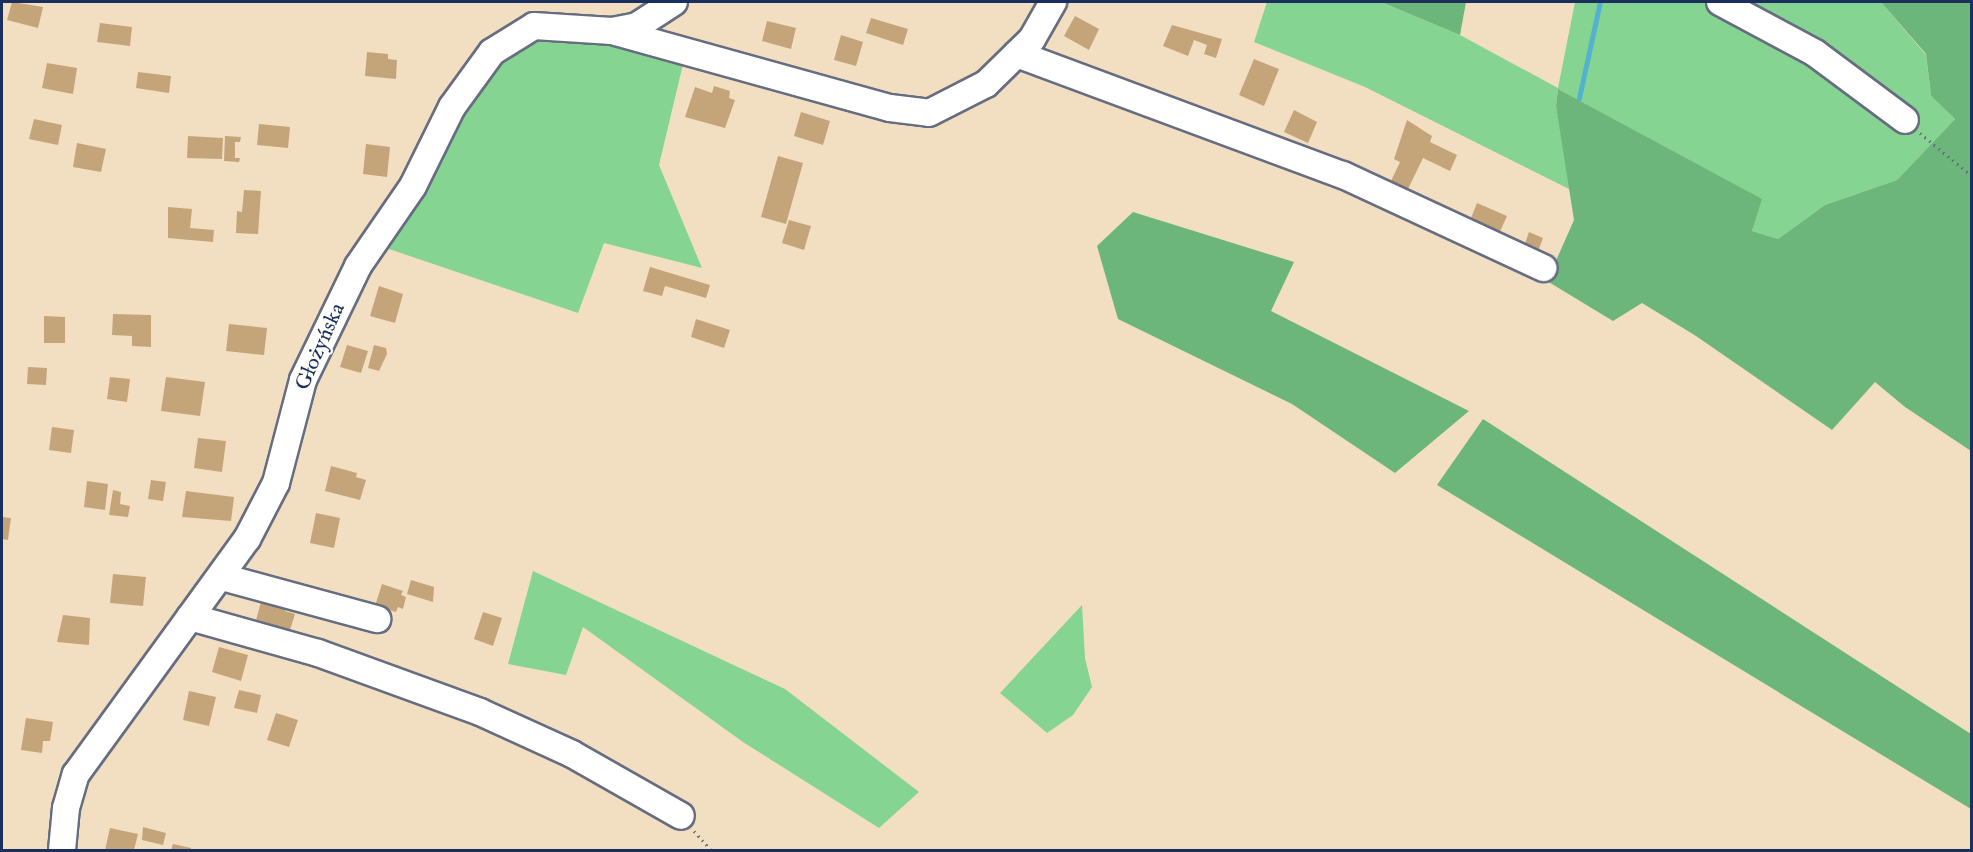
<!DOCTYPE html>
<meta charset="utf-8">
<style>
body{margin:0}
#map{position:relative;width:1973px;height:852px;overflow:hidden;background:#f2dfc1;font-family:"IM FELL English",serif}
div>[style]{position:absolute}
.green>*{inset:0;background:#86d492}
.forest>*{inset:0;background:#6cb67c}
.stream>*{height:5px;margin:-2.5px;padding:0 2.5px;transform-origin:2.5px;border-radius:2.5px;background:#52b2d0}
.building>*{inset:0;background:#c4a57a}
.path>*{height:3px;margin-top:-1.5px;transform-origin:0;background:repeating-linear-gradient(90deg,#666d81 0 1.5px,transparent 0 6px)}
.roads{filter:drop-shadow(2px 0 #666d81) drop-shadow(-2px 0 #666d81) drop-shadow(0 2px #666d81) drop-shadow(0 -2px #666d81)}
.minor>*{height:26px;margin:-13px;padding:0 13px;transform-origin:13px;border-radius:13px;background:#fff}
span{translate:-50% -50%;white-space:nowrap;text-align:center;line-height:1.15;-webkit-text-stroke:4.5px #fdfcf7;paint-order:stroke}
.street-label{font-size:21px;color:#1b2f5e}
.frame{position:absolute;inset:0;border:3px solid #1b2f5e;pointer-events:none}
</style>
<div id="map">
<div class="green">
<i style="clip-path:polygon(1267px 2px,1381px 2px,1460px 35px,1558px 88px,1575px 2px,1881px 2px,1926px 55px,1931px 96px,1955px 119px,1897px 180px,1825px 205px,1778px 239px,1752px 231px,1761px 199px,1558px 89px,1556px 106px,1571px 190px,1365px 87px,1254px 42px)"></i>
<i style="clip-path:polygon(542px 40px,614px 44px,684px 60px,659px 165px,702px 268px,604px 243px,578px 313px,386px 248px,493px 65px)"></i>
<i style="clip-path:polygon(533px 571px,785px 689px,919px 792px,879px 828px,743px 742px,583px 627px,566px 675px,508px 664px)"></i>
<i style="clip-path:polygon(1082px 605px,1085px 658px,1092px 687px,1073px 715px,1047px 733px,1000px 693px)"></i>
</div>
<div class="forest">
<i style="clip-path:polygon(1381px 2px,1466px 2px,1460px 35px)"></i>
<i style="clip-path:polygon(1881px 2px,1971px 2px,1971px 451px,1905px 407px,1875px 382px,1832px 430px,1696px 336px,1642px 303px,1613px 321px,1547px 281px,1574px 220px,1556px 106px,1558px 89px,1762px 199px,1752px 231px,1778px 239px,1825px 205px,1897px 180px,1955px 119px,1931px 96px,1926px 54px)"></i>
<i style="clip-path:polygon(1133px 212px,1294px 262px,1271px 311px,1469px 411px,1395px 473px,1292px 404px,1118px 319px,1097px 246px)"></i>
<i style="clip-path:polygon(1483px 419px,1971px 734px,1971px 809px,1437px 485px)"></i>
</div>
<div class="stream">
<i style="left:1579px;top:98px;width:98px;rotate:-77.7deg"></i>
</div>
<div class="building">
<i style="clip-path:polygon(12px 2px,43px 7px,38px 28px,7px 20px)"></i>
<i style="clip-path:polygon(1075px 16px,1099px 29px,1089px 50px,1064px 36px)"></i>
<i style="clip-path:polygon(871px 18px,908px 29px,903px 45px,866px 33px)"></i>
<i style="clip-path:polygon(767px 21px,796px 28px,791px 49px,762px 41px)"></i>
<i style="clip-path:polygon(100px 23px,132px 27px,130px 46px,97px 42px)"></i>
<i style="clip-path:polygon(1172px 25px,1222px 39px,1216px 58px,1204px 54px,1207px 45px,1194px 40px,1188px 56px,1163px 46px)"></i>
<i style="clip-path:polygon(841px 35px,863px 42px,856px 66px,834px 60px)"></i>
<i style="clip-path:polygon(367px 52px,388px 54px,388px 59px,397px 60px,396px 79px,365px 76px)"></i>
<i style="clip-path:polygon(1254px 59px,1279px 69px,1264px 106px,1239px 95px)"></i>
<i style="clip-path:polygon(47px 63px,77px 68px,73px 94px,42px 88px)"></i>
<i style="clip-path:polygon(138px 72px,171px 76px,169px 93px,136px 88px)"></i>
<i style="clip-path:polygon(714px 86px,730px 91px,729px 98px,735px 100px,725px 128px,685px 117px,695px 87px,712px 93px)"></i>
<i style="clip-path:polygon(1294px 110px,1317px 122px,1308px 143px,1284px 132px)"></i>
<i style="clip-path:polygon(801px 112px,830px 121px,823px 145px,794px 136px)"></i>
<i style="clip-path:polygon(34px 119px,62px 125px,58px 145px,29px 139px)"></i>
<i style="clip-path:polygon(1407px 120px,1432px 136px,1430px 142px,1457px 155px,1450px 171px,1423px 158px,1408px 189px,1391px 181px,1400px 162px,1394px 159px)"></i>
<i style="clip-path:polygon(259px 124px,290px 127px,288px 148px,257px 145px)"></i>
<i style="clip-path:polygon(188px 136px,223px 138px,222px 159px,187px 158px)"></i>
<i style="clip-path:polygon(225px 136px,241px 137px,240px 142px,235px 142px,235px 158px,240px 158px,239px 162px,224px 161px)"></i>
<i style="clip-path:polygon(77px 143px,106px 149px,101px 172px,73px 167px)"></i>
<i style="clip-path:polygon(366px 144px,390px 147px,387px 177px,363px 174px)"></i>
<i style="clip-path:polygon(778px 156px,803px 163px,786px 224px,761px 217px)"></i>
<i style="clip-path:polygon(244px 190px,261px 191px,258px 234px,236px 233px,237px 211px,242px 212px)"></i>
<i style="clip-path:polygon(1477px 203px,1507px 216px,1498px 236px,1469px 223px)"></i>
<i style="clip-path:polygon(168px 207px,192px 209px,190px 228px,214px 230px,213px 242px,168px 238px)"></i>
<i style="clip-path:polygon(789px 220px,811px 226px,804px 250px,782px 243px)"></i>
<i style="clip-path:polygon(1529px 232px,1543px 238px,1536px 257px,1522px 252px)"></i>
<i style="clip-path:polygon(650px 267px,710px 285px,706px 298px,665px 286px,662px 296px,643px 291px)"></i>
<i style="clip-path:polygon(379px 286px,403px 294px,395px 323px,370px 316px)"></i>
<i style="clip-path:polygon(113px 314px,151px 315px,151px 347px,132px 346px,132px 336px,112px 335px)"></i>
<i style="clip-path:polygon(44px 316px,65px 317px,65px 343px,44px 343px)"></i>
<i style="clip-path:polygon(696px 319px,730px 330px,724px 348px,691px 337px)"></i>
<i style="clip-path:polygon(229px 324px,267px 328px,264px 355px,226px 351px)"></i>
<i style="clip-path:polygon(347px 345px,368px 351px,361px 373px,340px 367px)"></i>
<i style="clip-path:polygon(374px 345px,386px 348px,387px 354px,379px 371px,368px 368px)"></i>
<i style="clip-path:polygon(28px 367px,47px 368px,46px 385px,27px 384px)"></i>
<i style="clip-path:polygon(110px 377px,130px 379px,127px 402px,107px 399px)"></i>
<i style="clip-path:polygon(166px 377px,205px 382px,200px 416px,161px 411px)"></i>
<i style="clip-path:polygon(52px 427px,74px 430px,71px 453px,49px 450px)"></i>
<i style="clip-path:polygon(198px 438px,226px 441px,222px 472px,194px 468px)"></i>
<i style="clip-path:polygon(331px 466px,357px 473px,356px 477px,366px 480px,360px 500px,325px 491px)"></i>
<i style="clip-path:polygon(151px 480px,166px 482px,163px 501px,148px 499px)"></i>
<i style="clip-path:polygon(87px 481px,108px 484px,105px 510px,84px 507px)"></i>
<i style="clip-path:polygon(113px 490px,121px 492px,120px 504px,130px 506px,128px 517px,109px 515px)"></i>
<i style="clip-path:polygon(186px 491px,234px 497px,231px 521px,182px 517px)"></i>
<i style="clip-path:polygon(316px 513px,340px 518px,334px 548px,310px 543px)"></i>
<i style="clip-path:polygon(2px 517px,11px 518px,8px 540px,2px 539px)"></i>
<i style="clip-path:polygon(113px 574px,146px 577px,143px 606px,110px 603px)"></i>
<i style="clip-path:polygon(411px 580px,434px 587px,433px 602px,407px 594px)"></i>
<i style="clip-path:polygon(382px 584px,403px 591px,401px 595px,406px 597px,403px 609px,398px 607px,396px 612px,375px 606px)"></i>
<i style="clip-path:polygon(262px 598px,287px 605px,285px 611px,295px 614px,289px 633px,255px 624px)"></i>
<i style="clip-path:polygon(483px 612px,502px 618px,493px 646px,474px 639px)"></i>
<i style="clip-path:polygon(63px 615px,90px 618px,89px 645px,57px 642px)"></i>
<i style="clip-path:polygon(219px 647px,248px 655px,241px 681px,212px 672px)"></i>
<i style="clip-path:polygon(239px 690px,261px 695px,257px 713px,234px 708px)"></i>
<i style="clip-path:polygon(189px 691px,216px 697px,209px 726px,183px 720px)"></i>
<i style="clip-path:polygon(276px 713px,298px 720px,289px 747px,267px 740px)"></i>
<i style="clip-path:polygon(26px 718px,53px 722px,50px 741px,43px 741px,42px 753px,21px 750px)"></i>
<i style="clip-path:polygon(143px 827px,166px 833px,163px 845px,142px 840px)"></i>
<i style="clip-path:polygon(110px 828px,138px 834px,134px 850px,105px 850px)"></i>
<i style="clip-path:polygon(173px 844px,191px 848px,191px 850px,171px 850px)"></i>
</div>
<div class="path">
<i style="left:1920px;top:133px;width:67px;rotate:39.6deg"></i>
<i style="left:694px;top:831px;width:25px;rotate:48deg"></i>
</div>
<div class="roads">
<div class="minor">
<i style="left:1720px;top:2px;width:108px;rotate:28.2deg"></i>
<i style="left:1815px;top:53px;width:112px;rotate:36.7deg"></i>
<i style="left:612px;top:31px;width:288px;rotate:15.5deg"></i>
<i style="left:890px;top:108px;width:39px;rotate:7deg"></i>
<i style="left:929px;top:113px;width:64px;rotate:-27deg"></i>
<i style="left:986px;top:84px;width:64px;rotate:-44.4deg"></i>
<i style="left:1032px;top:39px;width:43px;rotate:-60.4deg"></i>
<i style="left:1017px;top:54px;width:348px;rotate:20.4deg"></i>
<i style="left:1343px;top:175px;width:221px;rotate:24.9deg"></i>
<i style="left:222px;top:577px;width:161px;rotate:15.2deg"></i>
<i style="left:190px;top:617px;width:133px;rotate:15.7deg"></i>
<i style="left:318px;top:653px;width:172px;rotate:20deg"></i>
<i style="left:480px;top:712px;width:101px;rotate:24.5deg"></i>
<i style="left:572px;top:754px;width:125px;rotate:29.6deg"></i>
<i style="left:62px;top:850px;width:42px;rotate:-84.6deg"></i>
<i style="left:66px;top:808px;width:35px;rotate:-74deg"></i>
<i style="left:76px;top:774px;width:291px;rotate:-54deg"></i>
<i style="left:247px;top:539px;width:63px;rotate:-62.6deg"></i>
<i style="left:276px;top:483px;width:106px;rotate:-75.3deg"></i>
<i style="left:303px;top:380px;width:127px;rotate:-64.2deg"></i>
<i style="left:358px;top:266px;width:97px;rotate:-55.5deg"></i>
<i style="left:413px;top:186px;width:88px;rotate:-63.7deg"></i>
<i style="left:452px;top:107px;width:68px;rotate:-54deg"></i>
<i style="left:492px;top:52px;width:49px;rotate:-31.8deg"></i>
<i style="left:534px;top:26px;width:78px;rotate:3.7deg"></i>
<i style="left:612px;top:31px;width:25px;rotate:-11deg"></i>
<i style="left:637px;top:26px;width:44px;rotate:-33deg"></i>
</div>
</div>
<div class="street-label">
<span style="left:321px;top:347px;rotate:-66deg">Głożyńska</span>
</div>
<div class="frame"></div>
</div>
